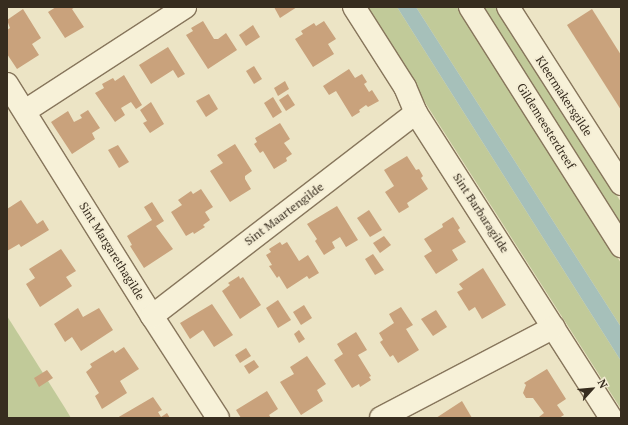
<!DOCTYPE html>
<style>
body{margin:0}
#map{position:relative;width:628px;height:425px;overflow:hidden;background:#ece4c5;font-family:"PT Serif",serif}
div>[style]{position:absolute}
.green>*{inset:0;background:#c1ca99}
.water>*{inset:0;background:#a6c0ba}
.building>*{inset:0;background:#c9a27c}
.roads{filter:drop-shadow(1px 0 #87765c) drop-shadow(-1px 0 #87765c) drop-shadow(0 1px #87765c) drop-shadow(0 -1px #87765c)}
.street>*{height:22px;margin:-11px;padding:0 11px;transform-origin:11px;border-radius:11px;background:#f7f1d8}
.secondary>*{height:22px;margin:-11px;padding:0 11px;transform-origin:11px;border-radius:11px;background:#f7f1d8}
span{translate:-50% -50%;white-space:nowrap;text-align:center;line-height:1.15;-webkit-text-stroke:4px #f4edd4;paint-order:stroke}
.street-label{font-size:12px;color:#372d1f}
.frame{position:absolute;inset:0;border:8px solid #372d1f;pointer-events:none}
.north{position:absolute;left:572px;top:369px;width:40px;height:40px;-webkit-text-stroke:3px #f4edd4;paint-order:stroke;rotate:63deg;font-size:11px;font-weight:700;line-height:16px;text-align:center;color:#372d1f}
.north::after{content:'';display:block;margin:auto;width:14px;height:18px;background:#372d1f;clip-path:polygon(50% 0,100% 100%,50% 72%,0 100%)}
</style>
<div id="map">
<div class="green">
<i style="clip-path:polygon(364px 7px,397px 7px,621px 361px,621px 409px)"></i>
<i style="clip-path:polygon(416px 7px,457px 7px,621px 263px,621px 327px)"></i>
<i style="clip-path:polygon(481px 7px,497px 7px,621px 202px,621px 225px)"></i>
<i style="clip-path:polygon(7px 316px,65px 408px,71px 418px,7px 418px)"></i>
</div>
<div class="water">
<i style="clip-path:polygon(397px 7px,416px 7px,621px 327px,621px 361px)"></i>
</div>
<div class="building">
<i style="clip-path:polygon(56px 7px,75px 7px,72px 9px,84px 27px,65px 38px,48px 12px)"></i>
<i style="clip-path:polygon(274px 7px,297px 7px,280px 18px)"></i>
<i style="clip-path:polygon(23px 9px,41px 38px,32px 44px,39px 55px,17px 69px,7px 54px,7px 30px,10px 28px,7px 20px)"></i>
<i style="clip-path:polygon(592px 9px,621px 55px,621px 110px,567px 25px)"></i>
<i style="clip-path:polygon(203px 21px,214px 39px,218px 39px,226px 33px,237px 50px,208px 69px,186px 35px,193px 31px,191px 28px)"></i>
<i style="clip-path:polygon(324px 21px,336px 39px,328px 44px,334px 54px,313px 67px,295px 39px,303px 34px,301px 31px,314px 23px,316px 26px)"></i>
<i style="clip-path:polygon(253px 25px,260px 37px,246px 46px,239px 35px)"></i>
<i style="clip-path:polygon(168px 47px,185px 74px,178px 78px,173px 70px,151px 84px,139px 65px)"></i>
<i style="clip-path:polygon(254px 66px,262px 79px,254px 84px,246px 71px)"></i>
<i style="clip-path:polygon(349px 69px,355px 78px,362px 74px,367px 82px,364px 84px,369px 92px,372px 90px,379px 101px,368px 107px,366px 105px,359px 110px,360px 112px,352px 117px,336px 91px,329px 95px,323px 86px)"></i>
<i style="clip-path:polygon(124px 75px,142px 105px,136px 109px,131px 102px,121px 108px,125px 115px,115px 122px,95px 93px,104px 88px,102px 84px,113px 78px,115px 81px)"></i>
<i style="clip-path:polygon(285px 81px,289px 89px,278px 96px,274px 88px)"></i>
<i style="clip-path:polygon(209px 94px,218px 109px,206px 117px,196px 101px)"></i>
<i style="clip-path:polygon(288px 94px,295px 105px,286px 111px,279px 100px)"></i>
<i style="clip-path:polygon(273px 97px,282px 112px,273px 118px,264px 103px)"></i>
<i style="clip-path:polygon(151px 102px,164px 124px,150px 133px,143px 123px,147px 121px,140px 110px)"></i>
<i style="clip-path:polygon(88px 110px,100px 128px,92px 133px,95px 139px,72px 154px,51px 122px,68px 111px,74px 122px,82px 118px,80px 115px)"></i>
<i style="clip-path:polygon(280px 123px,290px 139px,284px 143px,292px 154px,286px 158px,287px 161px,274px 169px,263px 151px,260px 153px,254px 144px,257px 142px,255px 138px)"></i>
<i style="clip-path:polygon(235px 144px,252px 171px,245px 176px,245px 179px,251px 189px,230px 202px,210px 171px,223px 163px,217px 155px)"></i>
<i style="clip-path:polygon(118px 145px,129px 162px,119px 168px,108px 150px)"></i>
<i style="clip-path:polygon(407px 156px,416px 170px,419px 169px,423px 176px,421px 178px,428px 189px,407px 203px,409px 207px,399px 213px,385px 192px,394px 186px,384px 170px)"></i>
<i style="clip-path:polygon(201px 189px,213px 207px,205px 212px,210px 220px,203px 225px,205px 227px,194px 234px,193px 232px,186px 236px,171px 212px,182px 205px,178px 200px,191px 191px,193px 194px)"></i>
<i style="clip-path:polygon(21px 200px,37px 224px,43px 220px,49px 230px,21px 247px,19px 244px,7px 251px,7px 209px)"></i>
<i style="clip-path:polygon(152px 202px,164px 221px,156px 226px,173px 249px,144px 268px,130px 246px,132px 245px,127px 236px,152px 220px,144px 207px)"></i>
<i style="clip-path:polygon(337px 206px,358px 240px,346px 247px,340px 237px,332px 242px,335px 248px,324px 255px,315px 241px,317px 239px,307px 224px)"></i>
<i style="clip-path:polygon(369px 210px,382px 230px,370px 237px,357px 218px)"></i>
<i style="clip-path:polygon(453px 217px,460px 228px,458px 230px,466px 242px,452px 250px,458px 260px,436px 274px,424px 256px,432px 251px,424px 239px,443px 227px,442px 224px)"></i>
<i style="clip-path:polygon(384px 236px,391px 245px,380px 253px,373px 243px)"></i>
<i style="clip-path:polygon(280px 242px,282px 245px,287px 242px,299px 261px,308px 255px,319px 273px,309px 279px,307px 276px,287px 289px,279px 276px,277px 278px,269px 266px,272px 265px,266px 255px,271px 252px,269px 249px)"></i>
<i style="clip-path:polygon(61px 249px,76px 271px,66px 277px,72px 286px,40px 307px,26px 284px,35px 278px,29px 269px)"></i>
<i style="clip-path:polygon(373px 254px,384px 270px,375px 275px,365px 259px)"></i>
<i style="clip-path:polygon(483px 268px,506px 305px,482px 319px,475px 307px,469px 311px,457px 292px,463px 289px,459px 284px)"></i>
<i style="clip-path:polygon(239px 276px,240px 279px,243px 277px,261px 305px,240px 319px,222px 291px,230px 285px,228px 283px)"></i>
<i style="clip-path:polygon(278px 300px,291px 320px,278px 328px,266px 308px)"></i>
<i style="clip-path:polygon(212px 304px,233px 335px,214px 347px,203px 330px,190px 339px,180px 323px)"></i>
<i style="clip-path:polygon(304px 305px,312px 318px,301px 325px,293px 312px)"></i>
<i style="clip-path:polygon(401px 307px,413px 325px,406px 329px,419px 350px,398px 363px,393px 355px,390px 357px,380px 342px,383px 340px,379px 333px,394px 323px,389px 314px)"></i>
<i style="clip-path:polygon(78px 308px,83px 317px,99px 308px,113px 330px,81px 351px,72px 337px,65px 342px,54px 324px)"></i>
<i style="clip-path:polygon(436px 310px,447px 327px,433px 336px,421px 319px)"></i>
<i style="clip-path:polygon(299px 330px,305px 339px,299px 343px,294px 334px)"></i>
<i style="clip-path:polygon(356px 332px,367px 350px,358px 355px,371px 376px,369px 377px,371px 380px,360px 387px,359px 384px,352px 388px,334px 360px,343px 354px,337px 344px)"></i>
<i style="clip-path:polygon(124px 347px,139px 369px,120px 381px,127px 393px,102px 409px,95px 396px,99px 393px,86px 372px,92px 367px,90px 364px,113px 350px,115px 353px)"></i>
<i style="clip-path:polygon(246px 348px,251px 356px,240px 363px,235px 355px)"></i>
<i style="clip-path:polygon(307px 356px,326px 384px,317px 390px,323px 401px,301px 415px,280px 382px,294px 374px,290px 367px)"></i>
<i style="clip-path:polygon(254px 360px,259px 367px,249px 374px,244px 366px)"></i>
<i style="clip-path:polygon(547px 369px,566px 399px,557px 405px,564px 415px,559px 418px,539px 418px,539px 417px,544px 413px,533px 398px,526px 398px,523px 393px,526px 385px,524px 383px)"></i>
<i style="clip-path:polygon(47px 370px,53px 378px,39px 387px,34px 378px)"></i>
<i style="clip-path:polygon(267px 391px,278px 409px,269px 415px,271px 418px,241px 418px,236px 410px)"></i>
<i style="clip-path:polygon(153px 397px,162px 410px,158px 412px,161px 417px,167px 413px,170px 418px,117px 418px)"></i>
<i style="clip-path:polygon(462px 401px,472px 418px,436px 418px)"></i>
</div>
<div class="roads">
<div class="street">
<i style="left:354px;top:7px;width:95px;rotate:57.5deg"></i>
<i style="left:405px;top:87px;width:28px;rotate:67deg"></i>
<i style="left:416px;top:113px;width:362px;rotate:57.4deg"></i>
<i style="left:508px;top:7px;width:210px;rotate:57.4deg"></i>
<i style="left:7px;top:84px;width:274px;rotate:58deg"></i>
<i style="left:152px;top:316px;width:121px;rotate:57.1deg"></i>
<i style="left:25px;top:111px;width:191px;rotate:-33deg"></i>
<i style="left:152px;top:316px;width:333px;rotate:-37.6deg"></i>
<i style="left:381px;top:418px;width:195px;rotate:-27.7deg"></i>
</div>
<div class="secondary">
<i style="left:470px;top:7px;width:283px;rotate:57.7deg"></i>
</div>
</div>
<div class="street-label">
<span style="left:564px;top:96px;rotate:57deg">Kleermakersgilde</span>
<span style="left:546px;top:126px;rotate:58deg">Gildemeesterdreef</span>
<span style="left:481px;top:213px;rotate:57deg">Sint Barbaragilde</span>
<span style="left:284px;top:214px;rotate:-37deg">Sint Maartengilde</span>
<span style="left:112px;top:251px;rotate:58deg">Sint Margarethagilde</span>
</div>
<div class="frame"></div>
<div class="north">N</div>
</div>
